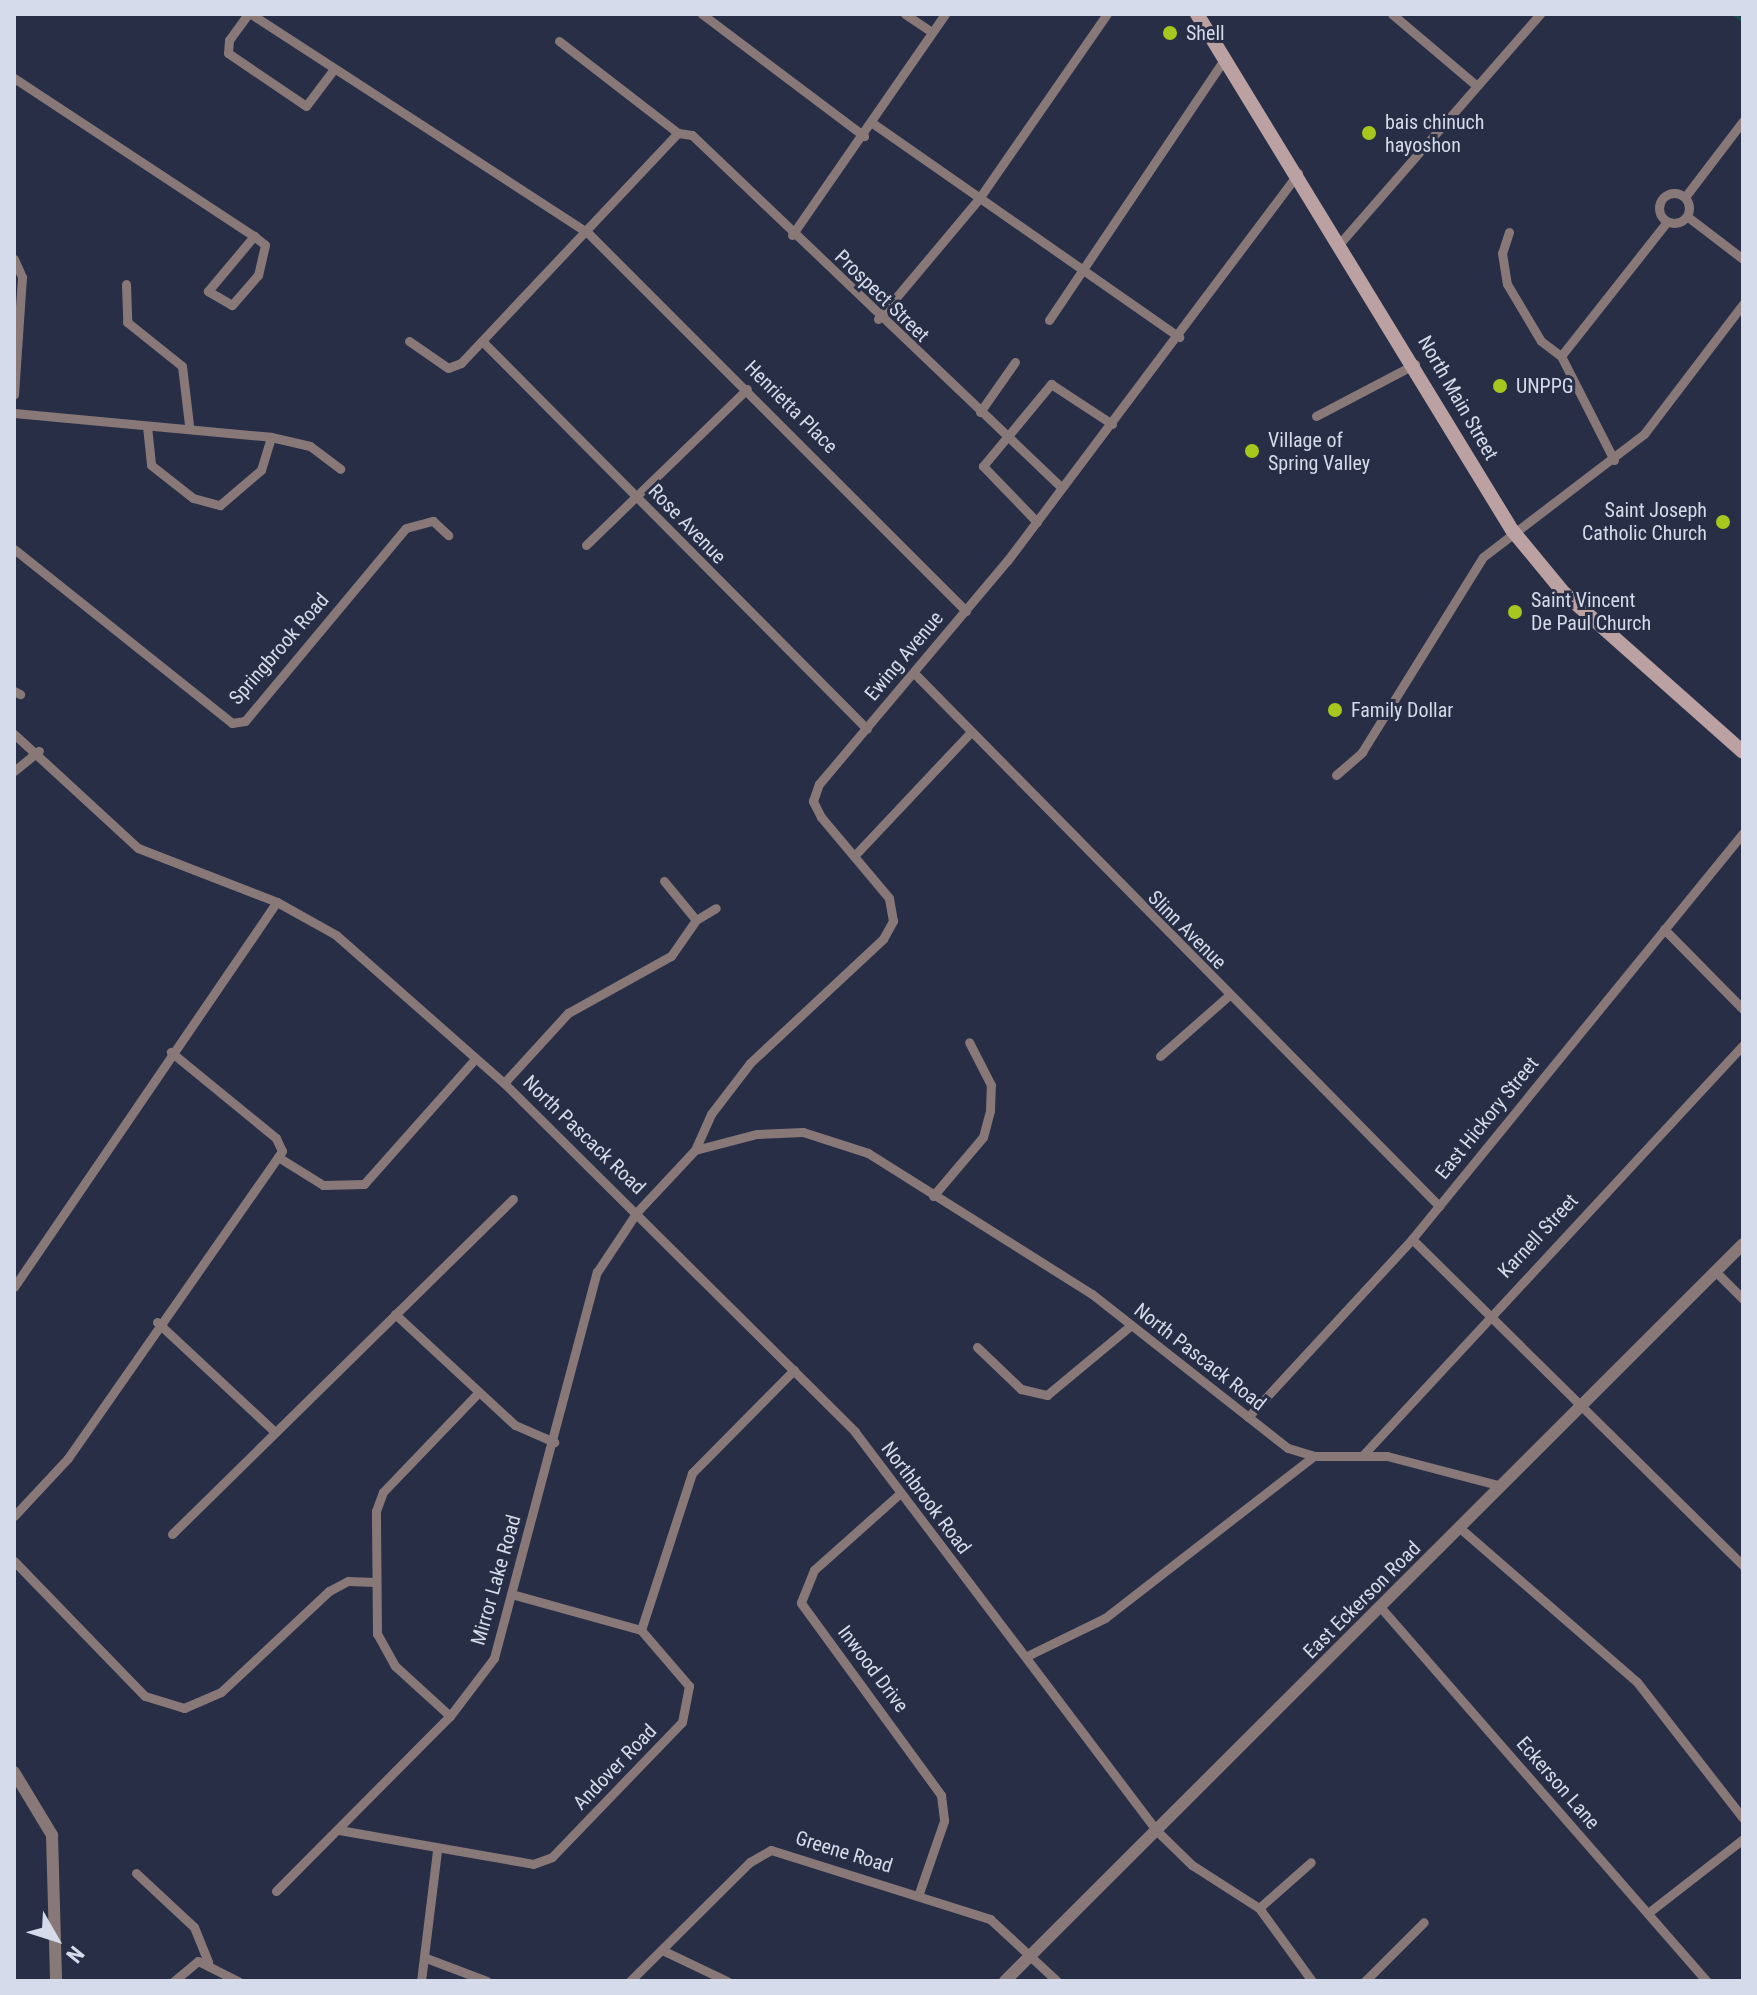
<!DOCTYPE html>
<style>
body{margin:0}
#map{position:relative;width:1757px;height:1995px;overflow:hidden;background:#272e46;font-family:"Roboto Condensed",sans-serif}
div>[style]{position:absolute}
.stream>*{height:3px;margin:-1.5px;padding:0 1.5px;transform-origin:1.5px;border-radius:1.5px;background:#194f54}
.minor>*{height:9px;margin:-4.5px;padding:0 4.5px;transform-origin:4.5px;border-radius:4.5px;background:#897878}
.minor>.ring{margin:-4.5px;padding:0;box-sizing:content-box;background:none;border:9px solid #897878;border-radius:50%}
.tertiary>*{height:12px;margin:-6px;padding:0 6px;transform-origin:6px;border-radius:6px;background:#897878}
.secondary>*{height:14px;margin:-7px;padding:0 7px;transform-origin:7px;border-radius:7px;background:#bba1a2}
.dots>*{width:22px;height:22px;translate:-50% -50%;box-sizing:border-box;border:4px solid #272e46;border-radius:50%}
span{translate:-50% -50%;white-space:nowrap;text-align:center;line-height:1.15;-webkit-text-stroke:6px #272e46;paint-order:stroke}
.poi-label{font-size:20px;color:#d5dbeb}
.left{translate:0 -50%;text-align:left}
.right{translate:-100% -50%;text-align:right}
.street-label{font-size:20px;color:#d5dbeb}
.frame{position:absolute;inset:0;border:16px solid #d5dbeb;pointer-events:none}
.north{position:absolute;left:16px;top:1899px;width:80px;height:80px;-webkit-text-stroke:6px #272e46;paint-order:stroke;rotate:129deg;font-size:22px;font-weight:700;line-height:32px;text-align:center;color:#d5dbeb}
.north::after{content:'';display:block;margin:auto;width:28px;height:36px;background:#d5dbeb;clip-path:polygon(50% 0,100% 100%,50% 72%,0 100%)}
</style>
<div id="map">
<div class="stream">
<i style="left:1734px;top:14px;width:11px;rotate:38deg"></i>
</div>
<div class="minor">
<i style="left:248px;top:14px;width:32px;rotate:126deg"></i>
<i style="left:229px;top:40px;width:13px;rotate:94deg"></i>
<i style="left:228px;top:53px;width:94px;rotate:34.2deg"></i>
<i style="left:306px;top:106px;width:46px;rotate:-52.9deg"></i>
<i style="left:251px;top:14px;width:401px;rotate:33deg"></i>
<i style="left:587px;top:232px;width:536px;rotate:45deg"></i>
<i style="left:702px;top:14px;width:203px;rotate:37deg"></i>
<i style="left:905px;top:14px;width:32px;rotate:34deg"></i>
<i style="left:1392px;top:14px;width:111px;rotate:40.3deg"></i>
<i style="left:559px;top:41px;width:150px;rotate:37.7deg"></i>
<i style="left:14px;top:78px;width:287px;rotate:33.4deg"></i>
<i style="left:254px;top:236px;width:14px;rotate:39deg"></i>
<i style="left:265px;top:245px;width:31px;rotate:103deg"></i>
<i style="left:258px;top:275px;width:40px;rotate:131deg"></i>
<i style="left:232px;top:305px;width:28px;rotate:-150deg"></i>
<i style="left:208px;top:291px;width:72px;rotate:-50.1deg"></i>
<i style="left:871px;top:122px;width:376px;rotate:34.9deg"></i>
<i style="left:678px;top:133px;width:14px;rotate:8deg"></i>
<i style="left:692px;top:135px;width:511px;rotate:43.65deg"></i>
<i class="ring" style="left:1659px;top:193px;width:21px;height:21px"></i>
<i style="left:1685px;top:197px;width:96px;rotate:-52.7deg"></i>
<i style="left:1688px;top:217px;width:69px;rotate:37.4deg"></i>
<i style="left:1509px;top:232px;width:22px;rotate:108deg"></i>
<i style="left:1502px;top:253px;width:31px;rotate:81deg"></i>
<i style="left:1507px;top:284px;width:66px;rotate:59.2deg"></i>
<i style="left:1541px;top:341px;width:25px;rotate:37deg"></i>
<i style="left:792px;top:235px;width:269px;rotate:-55.3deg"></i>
<i style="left:1341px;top:242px;width:303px;rotate:-48.9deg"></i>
<i style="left:14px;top:259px;width:20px;rotate:66deg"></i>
<i style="left:22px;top:277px;width:118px;rotate:93.9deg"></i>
<i style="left:126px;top:284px;width:38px;rotate:88deg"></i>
<i style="left:127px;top:322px;width:70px;rotate:38.7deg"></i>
<i style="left:182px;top:366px;width:59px;rotate:83.2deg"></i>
<i style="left:878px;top:319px;width:155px;rotate:-50deg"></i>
<i style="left:978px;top:200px;width:226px;rotate:-55.3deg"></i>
<i style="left:1049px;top:320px;width:316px;rotate:-56.1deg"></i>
<i style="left:409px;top:341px;width:47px;rotate:34.7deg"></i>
<i style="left:448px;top:368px;width:14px;rotate:-21deg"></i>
<i style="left:461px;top:363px;width:316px;rotate:-46.7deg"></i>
<i style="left:483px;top:342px;width:545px;rotate:45.22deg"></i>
<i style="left:980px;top:412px;width:61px;rotate:-55deg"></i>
<i style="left:14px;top:413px;width:258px;rotate:5.3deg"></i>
<i style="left:271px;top:437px;width:40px;rotate:13deg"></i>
<i style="left:310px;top:446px;width:38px;rotate:37deg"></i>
<i style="left:1316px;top:416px;width:112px;rotate:-27.7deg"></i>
<i style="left:147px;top:426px;width:39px;rotate:84deg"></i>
<i style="left:151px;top:465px;width:53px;rotate:38.2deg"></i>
<i style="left:193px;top:498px;width:28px;rotate:15deg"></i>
<i style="left:220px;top:505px;width:54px;rotate:-40.5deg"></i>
<i style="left:261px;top:470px;width:34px;rotate:-73deg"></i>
<i style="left:1614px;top:460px;width:117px;rotate:-117deg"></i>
<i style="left:1561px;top:356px;width:171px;rotate:-51.7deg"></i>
<i style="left:1037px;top:522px;width:78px;rotate:-134deg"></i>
<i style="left:983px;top:466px;width:107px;rotate:-50.3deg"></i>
<i style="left:1051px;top:384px;width:73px;rotate:33.3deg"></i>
<i style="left:586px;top:545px;width:224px;rotate:-44.1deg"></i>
<i style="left:14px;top:549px;width:279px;rotate:38.6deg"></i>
<i style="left:232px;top:723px;width:13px;rotate:-9deg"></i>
<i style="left:245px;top:721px;width:251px;rotate:-50.2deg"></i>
<i style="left:406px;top:528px;width:28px;rotate:-15deg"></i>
<i style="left:433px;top:521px;width:21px;rotate:43deg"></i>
<i style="left:915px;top:674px;width:747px;rotate:45.43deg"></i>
<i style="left:14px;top:691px;width:7px;rotate:27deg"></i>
<i style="left:14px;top:734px;width:168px;rotate:42.6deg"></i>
<i style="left:138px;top:848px;width:149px;rotate:21.2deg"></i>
<i style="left:277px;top:902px;width:68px;rotate:29.2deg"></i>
<i style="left:336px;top:935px;width:224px;rotate:41.4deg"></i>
<i style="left:504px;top:1083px;width:495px;rotate:44.8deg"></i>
<i style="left:855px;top:1432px;width:500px;rotate:52.88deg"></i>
<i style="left:1157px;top:1831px;width:49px;rotate:44.2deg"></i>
<i style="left:1192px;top:1865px;width:80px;rotate:32.7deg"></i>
<i style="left:1259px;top:1908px;width:90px;rotate:54deg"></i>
<i style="left:14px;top:771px;width:32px;rotate:-39deg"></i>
<i style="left:1336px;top:775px;width:35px;rotate:-41deg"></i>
<i style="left:1362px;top:752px;width:229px;rotate:-58.2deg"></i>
<i style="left:1483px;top:557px;width:203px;rotate:-37.4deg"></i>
<i style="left:1644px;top:434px;width:163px;rotate:-52.7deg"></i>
<i style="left:855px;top:855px;width:168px;rotate:-46.7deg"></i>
<i style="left:664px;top:881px;width:50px;rotate:50.6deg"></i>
<i style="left:1664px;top:929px;width:112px;rotate:45.4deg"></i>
<i style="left:1160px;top:1056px;width:91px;rotate:-41.4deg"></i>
<i style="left:504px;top:1083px;width:95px;rotate:-47.6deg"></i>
<i style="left:568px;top:1013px;width:118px;rotate:-29deg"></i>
<i style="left:671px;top:956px;width:44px;rotate:-55.2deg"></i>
<i style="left:696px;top:920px;width:23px;rotate:-31deg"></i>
<i style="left:695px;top:1150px;width:39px;rotate:-66deg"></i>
<i style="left:711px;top:1114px;width:64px;rotate:-52.6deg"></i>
<i style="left:750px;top:1063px;width:182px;rotate:-43deg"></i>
<i style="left:883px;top:939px;width:21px;rotate:-61deg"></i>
<i style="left:893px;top:921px;width:23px;rotate:-100deg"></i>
<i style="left:889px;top:898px;width:106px;rotate:-130deg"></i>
<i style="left:821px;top:817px;width:18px;rotate:-117deg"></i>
<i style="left:813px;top:801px;width:18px;rotate:-71deg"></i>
<i style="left:819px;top:784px;width:292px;rotate:-49.9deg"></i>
<i style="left:1007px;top:561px;width:485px;rotate:-53.1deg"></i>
<i style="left:278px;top:1157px;width:53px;rotate:31.9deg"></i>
<i style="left:323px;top:1185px;width:41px;rotate:-1.4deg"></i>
<i style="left:364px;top:1184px;width:167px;rotate:-48.4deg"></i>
<i style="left:933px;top:1196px;width:77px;rotate:-49.7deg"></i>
<i style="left:983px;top:1137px;width:28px;rotate:-75deg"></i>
<i style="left:990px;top:1110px;width:25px;rotate:-88deg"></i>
<i style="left:991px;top:1085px;width:48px;rotate:-117.1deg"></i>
<i style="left:1412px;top:1239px;width:465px;rotate:44.6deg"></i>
<i style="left:1715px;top:1271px;width:40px;rotate:45deg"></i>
<i style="left:14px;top:1287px;width:466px;rotate:-55.7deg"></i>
<i style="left:395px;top:1314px;width:163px;rotate:42.8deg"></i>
<i style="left:515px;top:1425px;width:43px;rotate:23.6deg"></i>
<i style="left:157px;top:1322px;width:158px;rotate:43deg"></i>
<i style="left:977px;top:1347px;width:61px;rotate:43.7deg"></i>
<i style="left:1021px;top:1389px;width:27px;rotate:13deg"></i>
<i style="left:1047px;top:1395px;width:108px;rotate:-39.7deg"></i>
<i style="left:1248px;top:1417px;width:242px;rotate:-47.3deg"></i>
<i style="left:1412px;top:1239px;width:524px;rotate:-50.81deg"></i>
<i style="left:1363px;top:1455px;width:559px;rotate:-47.17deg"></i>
<i style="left:897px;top:1496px;width:111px;rotate:138.3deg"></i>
<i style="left:814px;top:1570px;width:35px;rotate:112deg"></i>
<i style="left:801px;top:1603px;width:238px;rotate:53.9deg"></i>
<i style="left:941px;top:1795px;width:26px;rotate:83deg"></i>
<i style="left:944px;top:1821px;width:76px;rotate:109.1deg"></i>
<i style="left:14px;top:1516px;width:79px;rotate:-47deg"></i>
<i style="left:68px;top:1458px;width:374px;rotate:-55.1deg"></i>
<i style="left:282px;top:1151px;width:14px;rotate:-115deg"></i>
<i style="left:276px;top:1138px;width:136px;rotate:-140.7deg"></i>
<i style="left:1461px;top:1529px;width:233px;rotate:41deg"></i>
<i style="left:1637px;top:1682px;width:172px;rotate:52.1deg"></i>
<i style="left:172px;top:1534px;width:478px;rotate:-44.5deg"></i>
<i style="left:14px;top:1561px;width:188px;rotate:45.9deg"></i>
<i style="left:145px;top:1696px;width:41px;rotate:17.1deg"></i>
<i style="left:184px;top:1708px;width:40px;rotate:-23.4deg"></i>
<i style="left:221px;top:1692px;width:148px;rotate:-43.1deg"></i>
<i style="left:329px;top:1591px;width:21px;rotate:-28deg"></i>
<i style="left:348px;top:1581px;width:28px;rotate:2deg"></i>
<i style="left:1382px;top:1609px;width:493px;rotate:48.9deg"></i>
<i style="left:641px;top:1630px;width:165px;rotate:-72deg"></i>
<i style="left:692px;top:1473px;width:145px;rotate:-45.3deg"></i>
<i style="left:1027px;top:1656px;width:87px;rotate:-26deg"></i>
<i style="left:1105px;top:1618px;width:264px;rotate:-37.8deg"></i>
<i style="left:450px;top:1716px;width:74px;rotate:-137.7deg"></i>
<i style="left:395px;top:1666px;width:37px;rotate:-119deg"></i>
<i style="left:377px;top:1634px;width:123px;rotate:-90.5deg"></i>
<i style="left:376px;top:1511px;width:20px;rotate:-70deg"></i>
<i style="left:383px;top:1492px;width:136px;rotate:-46.2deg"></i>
<i style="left:339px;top:1830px;width:197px;rotate:9.9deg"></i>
<i style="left:533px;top:1864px;width:20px;rotate:-20deg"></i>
<i style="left:552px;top:1857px;width:187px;rotate:-46.1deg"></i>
<i style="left:682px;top:1722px;width:37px;rotate:-79deg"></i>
<i style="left:689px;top:1686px;width:74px;rotate:-130.6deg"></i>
<i style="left:641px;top:1630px;width:135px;rotate:-164.5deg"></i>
<i style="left:136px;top:1873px;width:79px;rotate:43deg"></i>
<i style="left:194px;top:1927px;width:38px;rotate:68deg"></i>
<i style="left:276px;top:1891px;width:247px;rotate:-45.2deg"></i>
<i style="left:450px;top:1716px;width:73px;rotate:-52.8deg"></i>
<i style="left:494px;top:1658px;width:400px;rotate:-75.1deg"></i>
<i style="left:597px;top:1272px;width:72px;rotate:-56.3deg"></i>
<i style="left:637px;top:1212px;width:85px;rotate:-46.9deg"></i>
<i style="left:695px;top:1150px;width:64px;rotate:-14.5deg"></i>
<i style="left:757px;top:1134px;width:46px;rotate:-2.5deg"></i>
<i style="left:803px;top:1132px;width:68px;rotate:17.9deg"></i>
<i style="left:868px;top:1153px;width:265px;rotate:32.2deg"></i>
<i style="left:1092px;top:1294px;width:249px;rotate:38.2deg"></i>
<i style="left:1288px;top:1448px;width:27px;rotate:17deg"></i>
<i style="left:1314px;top:1456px;width:73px"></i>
<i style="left:1387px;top:1456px;width:118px;rotate:14.7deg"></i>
<i style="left:1259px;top:1908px;width:69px;rotate:-41.5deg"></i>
<i style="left:1648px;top:1913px;width:120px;rotate:-37.9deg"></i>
<i style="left:662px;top:1950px;width:72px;rotate:25.5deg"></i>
<i style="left:426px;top:1958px;width:65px;rotate:20.7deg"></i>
<i style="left:174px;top:1981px;width:31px;rotate:-40deg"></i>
<i style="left:198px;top:1961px;width:45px;rotate:26.6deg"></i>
<i style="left:421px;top:1981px;width:132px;rotate:-83deg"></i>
<i style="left:630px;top:1981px;width:169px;rotate:-44.8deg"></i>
<i style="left:750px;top:1862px;width:24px;rotate:-30deg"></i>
<i style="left:771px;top:1850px;width:230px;rotate:17.5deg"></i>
<i style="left:990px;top:1919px;width:91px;rotate:42.8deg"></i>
<i style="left:1365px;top:1981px;width:83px;rotate:-45deg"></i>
</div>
<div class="tertiary">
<i style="left:14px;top:1772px;width:74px;rotate:58.9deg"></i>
<i style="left:52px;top:1835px;width:146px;rotate:88.4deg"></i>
<i style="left:1005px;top:1981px;width:1043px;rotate:-44.96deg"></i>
</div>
<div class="secondary">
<i style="left:1197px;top:14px;width:605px;rotate:58.6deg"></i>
<i style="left:1512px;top:530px;width:82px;rotate:50.5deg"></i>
<i style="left:1564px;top:593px;width:239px;rotate:41.6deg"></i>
</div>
<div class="dots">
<i style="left:1170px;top:33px;background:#a7c71e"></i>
<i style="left:1369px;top:133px;background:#a7c71e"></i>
<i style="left:1500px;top:386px;background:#a7c71e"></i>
<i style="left:1252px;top:451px;background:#a7c71e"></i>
<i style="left:1723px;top:522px;background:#a7c71e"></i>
<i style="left:1515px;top:612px;background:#a7c71e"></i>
<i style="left:1335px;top:710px;background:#a7c71e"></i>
</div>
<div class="poi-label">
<span class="left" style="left:1186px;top:33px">Shell</span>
<span class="left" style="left:1385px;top:134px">bais chinuch<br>hayoshon</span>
<span class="left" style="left:1516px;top:386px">UNPPG</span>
<span class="left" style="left:1268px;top:452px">Village of<br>Spring Valley</span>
<span class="right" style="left:1707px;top:522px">Saint Joseph<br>Catholic Church</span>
<span class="left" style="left:1531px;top:612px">Saint Vincent<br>De Paul Church</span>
<span class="left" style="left:1351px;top:710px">Family Dollar</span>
</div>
<div class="street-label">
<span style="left:882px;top:296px;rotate:44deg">Prospect Street</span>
<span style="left:1458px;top:398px;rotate:60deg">North Main Street</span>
<span style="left:791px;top:407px;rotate:45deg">Henrietta Place</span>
<span style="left:687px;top:524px;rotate:46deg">Rose Avenue</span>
<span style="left:279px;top:649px;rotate:-49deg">Springbrook Road</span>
<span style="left:904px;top:656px;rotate:-50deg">Ewing Avenue</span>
<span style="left:1187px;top:930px;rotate:45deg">Slinn Avenue</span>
<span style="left:1487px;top:1118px;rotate:-51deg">East Hickory Street</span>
<span style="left:584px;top:1135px;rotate:44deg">North Pascack Road</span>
<span style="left:1538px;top:1236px;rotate:-47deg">Karnell Street</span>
<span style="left:1200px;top:1357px;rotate:38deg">North Pascack Road</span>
<span style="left:926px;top:1498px;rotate:53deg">Northbrook Road</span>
<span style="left:496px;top:1580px;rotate:-74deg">Mirror Lake Road</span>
<span style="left:1362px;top:1600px;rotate:-45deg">East Eckerson Road</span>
<span style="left:873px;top:1669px;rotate:53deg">Inwood Drive</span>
<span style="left:615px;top:1767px;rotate:-46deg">Andover Road</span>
<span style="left:1558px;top:1783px;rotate:49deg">Eckerson Lane</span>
<span style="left:844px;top:1852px;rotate:17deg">Greene Road</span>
</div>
<div class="frame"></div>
<div class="north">N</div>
</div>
